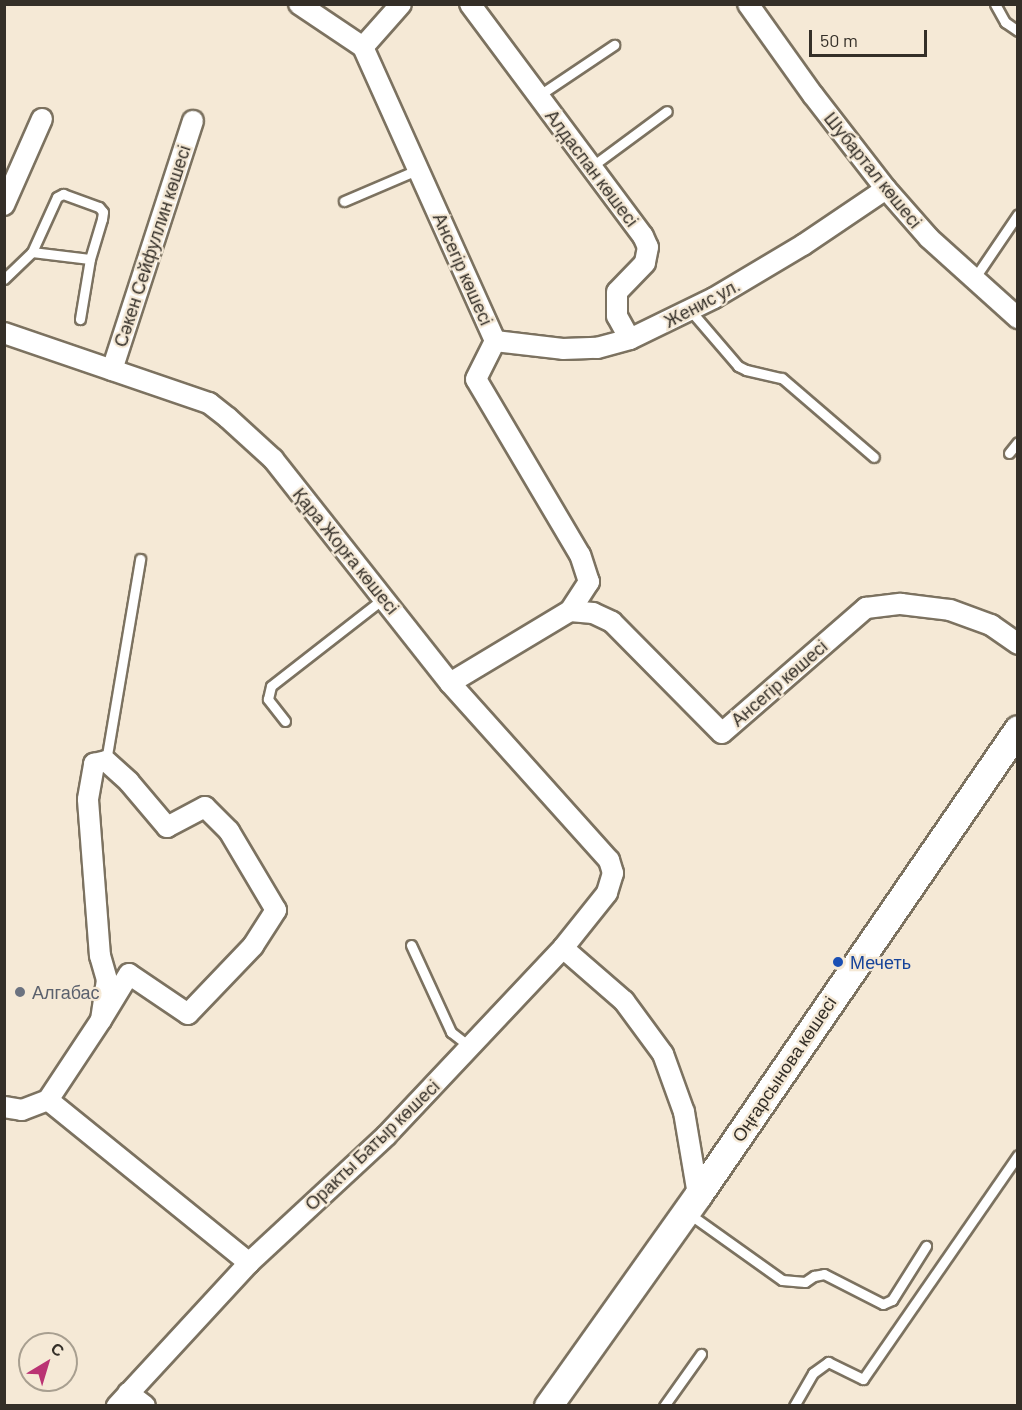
<!DOCTYPE html>
<meta charset="utf-8">
<style>
body{margin:0}
#map{position:relative;width:1022px;height:1410px;overflow:hidden;background:#f5e9d6;font-family:Barlow,sans-serif}
div>[style]{position:absolute}
.roads{filter:drop-shadow(2px 0 #7c7260) drop-shadow(-2px 0 #7c7260) drop-shadow(0 2px #7c7260) drop-shadow(0 -2px #7c7260)}
.service>*{height:9px;margin:-4.5px;padding:0 4.5px;transform-origin:4.5px;border-radius:4.5px;background:#fff}
.minor>*{height:20px;margin:-10px;padding:0 10px;transform-origin:10px;border-radius:10px;background:#fff}
.secondary>*{height:27px;margin:-13.5px;padding:0 13.5px;transform-origin:13.5px;border-radius:13.5px;background:#fff}
.dots>*{width:16px;height:16px;translate:-50% -50%;box-sizing:border-box;border:3px solid #f5e9d6;border-radius:50%}
span{translate:-50% -50%;white-space:nowrap;text-align:center;line-height:1.15;-webkit-text-stroke:4.5px #f5e9d6;paint-order:stroke}
.street-label{font-size:18px;color:#342f28}
.transit-label{font-size:18px;color:#164399}
.left{translate:0 -50%;text-align:left}
.worship-label{font-size:18px;color:#5b616d}
.frame{position:absolute;inset:0;border:6px solid #342f28;pointer-events:none}
.north{position:absolute;left:18px;top:1332px;width:60px;height:60px;box-sizing:border-box;background:#f5e9d6;border:2px solid #a89f90;border-radius:50%;rotate:38deg;font-size:16px;font-weight:700;line-height:24px;text-align:center;color:#342f28}
.north::after{content:'';display:block;margin:auto;width:21px;height:27px;background:#ba3373;clip-path:polygon(50% 0,100% 100%,50% 72%,0 100%)}
.scale{position:absolute;left:809px;top:30px;width:118px;height:27px;box-sizing:border-box;border:3px solid #342f28;border-top:0;padding-left:8px;font-size:18px;line-height:21px;white-space:nowrap;color:#342f28;-webkit-text-stroke:4px #f5e9d6;paint-order:stroke}
</style>
<div id="map">
<div class="roads">
<div class="service">
<i style="left:995px;top:4px;width:21px;rotate:61deg"></i>
<i style="left:1005px;top:22px;width:16px;rotate:35deg"></i>
<i style="left:538px;top:96px;width:92px;rotate:-33.9deg"></i>
<i style="left:591px;top:167px;width:94px;rotate:-36.4deg"></i>
<i style="left:344px;top:201px;width:82px;rotate:-23.1deg"></i>
<i style="left:32px;top:252px;width:58px;rotate:6.9deg"></i>
<i style="left:4px;top:279px;width:39px;rotate:-44deg"></i>
<i style="left:32px;top:252px;width:60px;rotate:-65.6deg"></i>
<i style="left:57px;top:197px;width:7px;rotate:-27deg"></i>
<i style="left:63px;top:194px;width:38px;rotate:20deg"></i>
<i style="left:99px;top:207px;width:6px;rotate:51deg"></i>
<i style="left:103px;top:212px;width:7px;rotate:98deg"></i>
<i style="left:102px;top:219px;width:42px;rotate:106.7deg"></i>
<i style="left:90px;top:259px;width:61px;rotate:99.5deg"></i>
<i style="left:974px;top:279px;width:78px;rotate:-55.9deg"></i>
<i style="left:690px;top:310px;width:74px;rotate:49.4deg"></i>
<i style="left:738px;top:366px;width:9px;rotate:27deg"></i>
<i style="left:746px;top:370px;width:37px;rotate:13deg"></i>
<i style="left:782px;top:378px;width:121px;rotate:40.7deg"></i>
<i style="left:1009px;top:453px;width:14px;rotate:-51deg"></i>
<i style="left:285px;top:721px;width:28px;rotate:-128deg"></i>
<i style="left:268px;top:699px;width:13px;rotate:-77deg"></i>
<i style="left:271px;top:686px;width:143px;rotate:-37.9deg"></i>
<i style="left:106px;top:761px;width:205px;rotate:-80.4deg"></i>
<i style="left:411px;top:945px;width:96px;rotate:65.3deg"></i>
<i style="left:451px;top:1032px;width:24px;rotate:38deg"></i>
<i style="left:688px;top:1213px;width:115px;rotate:35.5deg"></i>
<i style="left:782px;top:1280px;width:23px;rotate:5deg"></i>
<i style="left:805px;top:1282px;width:11px;rotate:-34deg"></i>
<i style="left:814px;top:1276px;width:10px;rotate:-11deg"></i>
<i style="left:824px;top:1274px;width:66px;rotate:27deg"></i>
<i style="left:883px;top:1304px;width:10px;rotate:-24deg"></i>
<i style="left:892px;top:1300px;width:64px;rotate:-57.8deg"></i>
<i style="left:664px;top:1406px;width:64px;rotate:-54.6deg"></i>
<i style="left:794px;top:1406px;width:38px;rotate:-60deg"></i>
<i style="left:813px;top:1373px;width:19px;rotate:-36deg"></i>
<i style="left:828px;top:1362px;width:39px;rotate:26deg"></i>
<i style="left:863px;top:1379px;width:272px;rotate:-55.3deg"></i>
</div>
<div class="minor">
<i style="left:299px;top:4px;width:77px;rotate:33.9deg"></i>
<i style="left:470px;top:4px;width:289px;rotate:53.3deg"></i>
<i style="left:643px;top:236px;width:12px;rotate:66deg"></i>
<i style="left:648px;top:247px;width:16px;rotate:101deg"></i>
<i style="left:645px;top:263px;width:40px;rotate:134deg"></i>
<i style="left:617px;top:292px;width:24px;rotate:90deg"></i>
<i style="left:617px;top:316px;width:26px;rotate:61deg"></i>
<i style="left:748px;top:4px;width:112px;rotate:54.5deg"></i>
<i style="left:813px;top:95px;width:119px;rotate:52.2deg"></i>
<i style="left:886px;top:189px;width:65px;rotate:48.7deg"></i>
<i style="left:929px;top:238px;width:120px;rotate:42deg"></i>
<i style="left:363px;top:47px;width:322px;rotate:65.8deg"></i>
<i style="left:363px;top:47px;width:57px;rotate:-48.5deg"></i>
<i style="left:4px;top:205px;width:94px;rotate:-66.2deg"></i>
<i style="left:4px;top:333px;width:217px;rotate:18.9deg"></i>
<i style="left:209px;top:403px;width:24px;rotate:38deg"></i>
<i style="left:228px;top:418px;width:61px;rotate:42.3deg"></i>
<i style="left:273px;top:459px;width:285px;rotate:51.7deg"></i>
<i style="left:450px;top:683px;width:238px;rotate:48.1deg"></i>
<i style="left:609px;top:860px;width:14px;rotate:73deg"></i>
<i style="left:613px;top:873px;width:21px;rotate:107deg"></i>
<i style="left:607px;top:893px;width:70px;rotate:128.7deg"></i>
<i style="left:563px;top:948px;width:258px;rotate:133.3deg"></i>
<i style="left:386px;top:1136px;width:187px;rotate:137.2deg"></i>
<i style="left:249px;top:1263px;width:195px;rotate:132.7deg"></i>
<i style="left:495px;top:341px;width:68px;rotate:6.7deg"></i>
<i style="left:563px;top:349px;width:34px;rotate:-2deg"></i>
<i style="left:597px;top:348px;width:34px;rotate:-15deg"></i>
<i style="left:630px;top:339px;width:93px;rotate:-26deg"></i>
<i style="left:714px;top:298px;width:104px;rotate:-30.8deg"></i>
<i style="left:803px;top:245px;width:100px;rotate:-34deg"></i>
<i style="left:112px;top:370px;width:262px;rotate:-72deg"></i>
<i style="left:570px;top:611px;width:23px;rotate:5deg"></i>
<i style="left:593px;top:613px;width:21px;rotate:25deg"></i>
<i style="left:612px;top:622px;width:156px;rotate:45.3deg"></i>
<i style="left:722px;top:733px;width:191px;rotate:-41deg"></i>
<i style="left:866px;top:608px;width:35px;rotate:-7deg"></i>
<i style="left:901px;top:604px;width:49px;rotate:7deg"></i>
<i style="left:950px;top:610px;width:44px;rotate:20.1deg"></i>
<i style="left:991px;top:625px;width:33px;rotate:35deg"></i>
<i style="left:450px;top:683px;width:140px;rotate:-31deg"></i>
<i style="left:570px;top:611px;width:35px;rotate:-57deg"></i>
<i style="left:589px;top:582px;width:28px;rotate:-108deg"></i>
<i style="left:580px;top:555px;width:204px;rotate:-120.6deg"></i>
<i style="left:476px;top:379px;width:42px;rotate:-63.4deg"></i>
<i style="left:563px;top:948px;width:81px;rotate:41deg"></i>
<i style="left:624px;top:1001px;width:66px;rotate:53.7deg"></i>
<i style="left:663px;top:1054px;width:62px;rotate:70.1deg"></i>
<i style="left:684px;top:1112px;width:84px;rotate:80.4deg"></i>
<i style="left:48px;top:1100px;width:259px;rotate:39deg"></i>
<i style="left:4px;top:1107px;width:18px;rotate:9deg"></i>
<i style="left:22px;top:1110px;width:28px;rotate:-21deg"></i>
<i style="left:48px;top:1100px;width:96px;rotate:-56.5deg"></i>
<i style="left:101px;top:1020px;width:40px;rotate:-81.5deg"></i>
<i style="left:107px;top:980px;width:25px;rotate:-106deg"></i>
<i style="left:100px;top:956px;width:157px;rotate:-94.4deg"></i>
<i style="left:88px;top:799px;width:36px;rotate:-80deg"></i>
<i style="left:94px;top:764px;width:12px;rotate:-14deg"></i>
<i style="left:106px;top:761px;width:31px;rotate:42deg"></i>
<i style="left:129px;top:782px;width:59px;rotate:49.8deg"></i>
<i style="left:167px;top:827px;width:43px;rotate:-27.8deg"></i>
<i style="left:205px;top:807px;width:34px;rotate:45deg"></i>
<i style="left:229px;top:831px;width:92px;rotate:59.3deg"></i>
<i style="left:276px;top:910px;width:43px;rotate:122.6deg"></i>
<i style="left:253px;top:946px;width:94px;rotate:133.7deg"></i>
<i style="left:188px;top:1014px;width:71px;rotate:-145.9deg"></i>
<i style="left:129px;top:974px;width:54px;rotate:121.3deg"></i>
<i style="left:128px;top:1393px;width:21px;rotate:37deg"></i>
</div>
<div class="secondary">
<i style="left:548px;top:1406px;width:259px;rotate:-54.6deg"></i>
<i style="left:698px;top:1195px;width:565px;rotate:-55.52deg"></i>
</div>
</div>
<div class="dots">
<i style="left:838px;top:962px;background:#1a4fb4"></i>
<i style="left:20px;top:992px;background:#6b7280"></i>
</div>
<div class="street-label">
<span style="left:592px;top:168px;rotate:53deg">Алдаспан көшесі</span>
<span style="left:873px;top:170px;rotate:51deg">Шубартал көшесі</span>
<span style="left:152px;top:246px;rotate:-72deg">Сәкен Сейфуллин көшесі</span>
<span style="left:463px;top:269px;rotate:66deg">Ансегір көшесі</span>
<span style="left:702px;top:303px;rotate:-28deg">Женис ул.</span>
<span style="left:346px;top:551px;rotate:51deg">Қара Жорға көшесі</span>
<span style="left:779px;top:683px;rotate:-41deg">Ансегір көшесі</span>
<span style="left:784px;top:1069px;rotate:-56deg">Оңғарсынова көшесі</span>
<span style="left:372px;top:1145px;rotate:-44deg">Оракты Батыр көшесі</span>
</div>
<div class="transit-label">
<span class="left" style="left:850px;top:962px">Мечеть</span>
</div>
<div class="worship-label">
<span class="left" style="left:32px;top:992px">Алгабас</span>
</div>
<div class="frame"></div>
<div class="north">С</div>
<div class="scale">50 m</div>
</div>
